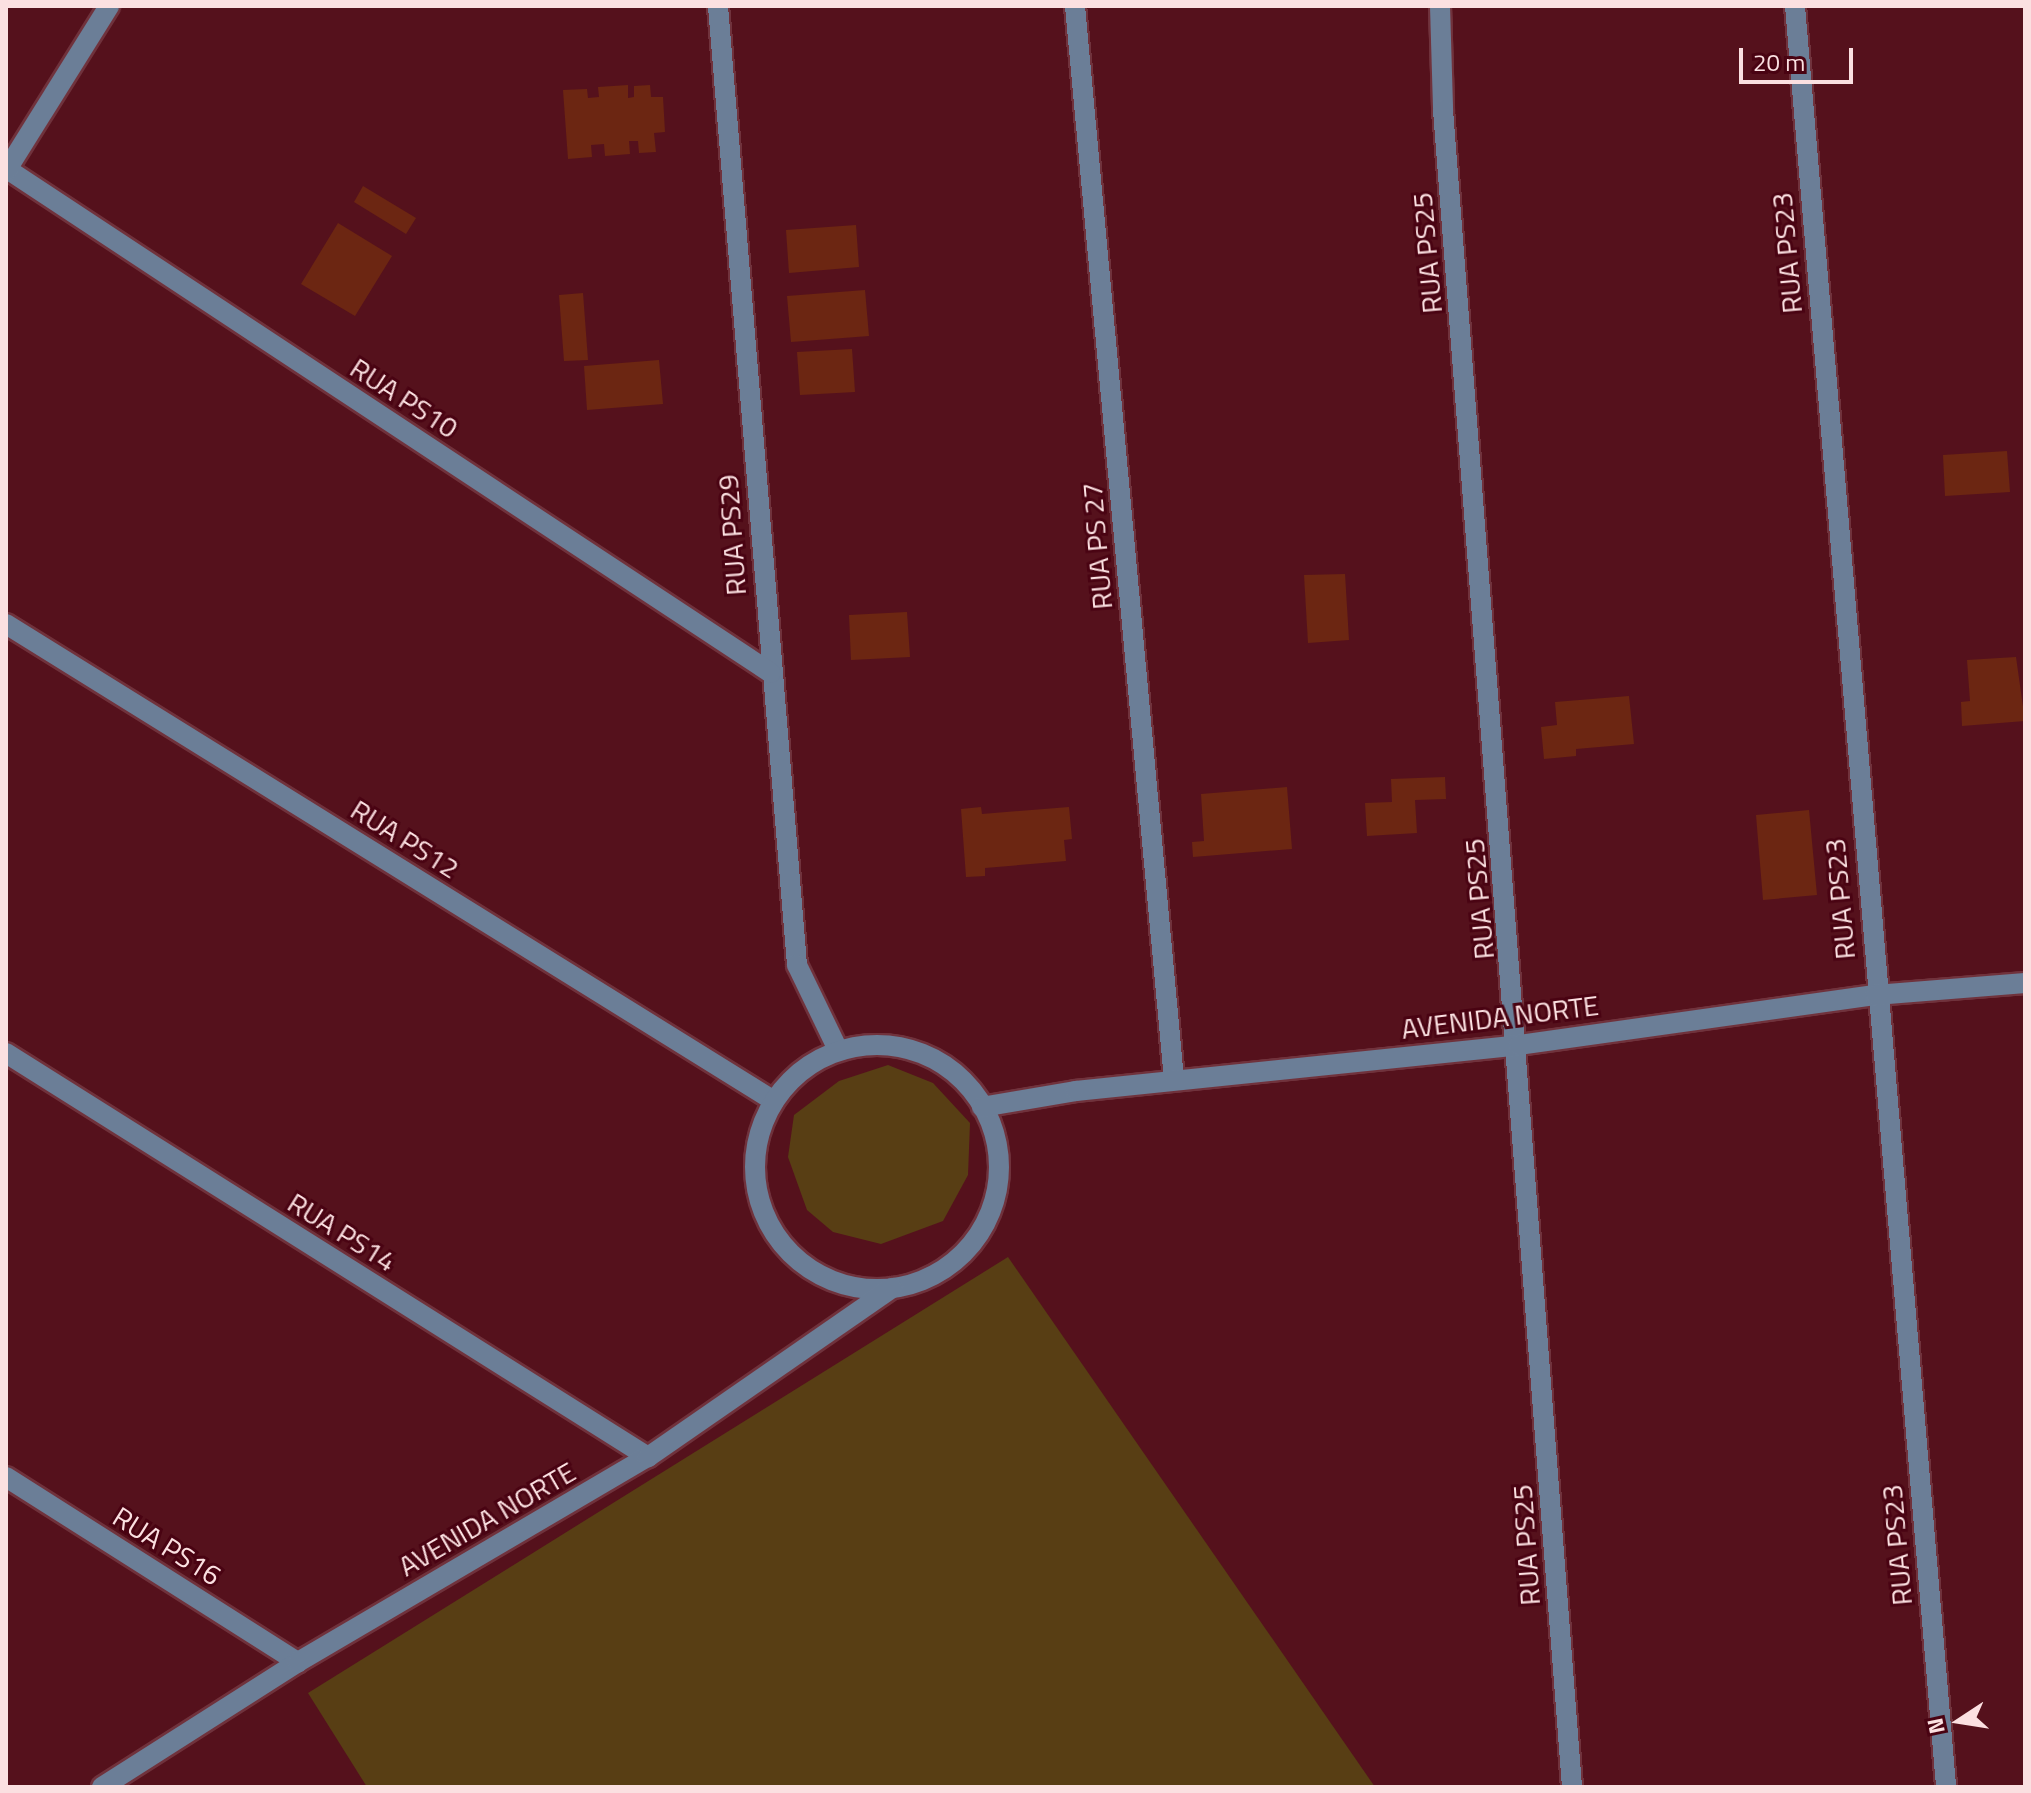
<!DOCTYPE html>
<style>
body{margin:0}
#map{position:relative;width:2031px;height:1793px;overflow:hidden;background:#55111c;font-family:"Titillium Web",sans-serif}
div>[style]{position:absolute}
.green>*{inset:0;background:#583e14}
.building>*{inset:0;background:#6c2612}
.roads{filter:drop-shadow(2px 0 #70323c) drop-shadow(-2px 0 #70323c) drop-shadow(0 2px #70323c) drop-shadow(0 -2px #70323c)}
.minor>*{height:20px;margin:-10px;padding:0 10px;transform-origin:10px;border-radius:10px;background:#6b7e97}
.minor>.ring{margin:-10px;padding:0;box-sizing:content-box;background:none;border:20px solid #6b7e97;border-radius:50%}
span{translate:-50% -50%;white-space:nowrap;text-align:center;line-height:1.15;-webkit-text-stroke:6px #490312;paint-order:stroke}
.street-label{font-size:28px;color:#fbe0e1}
.frame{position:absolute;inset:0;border:8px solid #fbe0e1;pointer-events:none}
.north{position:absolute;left:1919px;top:1681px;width:80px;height:80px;-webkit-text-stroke:6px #490312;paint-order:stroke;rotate:258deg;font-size:22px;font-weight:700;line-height:32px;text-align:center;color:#fbe0e1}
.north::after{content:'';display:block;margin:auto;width:28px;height:36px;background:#fbe0e1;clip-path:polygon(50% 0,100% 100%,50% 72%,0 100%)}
.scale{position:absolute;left:1739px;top:48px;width:114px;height:36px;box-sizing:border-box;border:4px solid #fbe0e1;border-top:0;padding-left:10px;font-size:24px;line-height:28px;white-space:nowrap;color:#fbe0e1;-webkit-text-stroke:6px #490312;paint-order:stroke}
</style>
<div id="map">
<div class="green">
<i style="clip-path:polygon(888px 1065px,933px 1083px,970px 1123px,968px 1175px,943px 1221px,881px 1244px,833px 1232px,807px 1210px,788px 1157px,794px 1115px,839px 1081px)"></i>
<i style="clip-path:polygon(1008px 1257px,1375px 1787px,367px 1787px,308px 1693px)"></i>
</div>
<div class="building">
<i style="clip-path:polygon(628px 85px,628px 98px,634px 97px,634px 86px,650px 85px,651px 97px,663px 97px,665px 132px,654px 133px,656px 152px,639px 153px,638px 141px,629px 141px,630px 154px,605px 156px,604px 144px,591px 145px,592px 157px,568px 159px,563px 90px,587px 89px,588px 98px,599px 97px,598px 87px)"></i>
<i style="clip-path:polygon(363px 186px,416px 218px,406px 234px,354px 202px)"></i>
<i style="clip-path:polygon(338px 223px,392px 256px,355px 316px,301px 284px)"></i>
<i style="clip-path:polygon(856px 225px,859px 267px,789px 273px,786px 230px)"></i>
<i style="clip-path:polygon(865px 290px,869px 336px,791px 342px,787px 296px)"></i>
<i style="clip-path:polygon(583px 293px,588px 360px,564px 361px,559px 295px)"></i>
<i style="clip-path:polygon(852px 349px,855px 392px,800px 395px,797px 352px)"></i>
<i style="clip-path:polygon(659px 360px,663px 404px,587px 410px,584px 366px)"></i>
<i style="clip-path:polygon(2007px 451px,2010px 492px,1945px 496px,1943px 455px)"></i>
<i style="clip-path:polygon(1345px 574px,1349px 640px,1308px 643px,1304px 575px)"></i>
<i style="clip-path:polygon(907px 612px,910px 657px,851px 660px,849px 615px)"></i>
<i style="clip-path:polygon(2016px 657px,2025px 721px,1962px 726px,1961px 702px,1970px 701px,1967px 660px)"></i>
<i style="clip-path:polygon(1629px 696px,1634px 744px,1576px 749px,1576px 756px,1544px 759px,1541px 727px,1557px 725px,1555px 702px)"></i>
<i style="clip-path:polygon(1445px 777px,1446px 799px,1415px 800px,1417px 833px,1367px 836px,1365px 803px,1392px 802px,1391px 779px)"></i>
<i style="clip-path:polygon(1287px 787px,1292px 849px,1193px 857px,1192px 842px,1204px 841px,1201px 794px)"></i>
<i style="clip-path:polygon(981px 807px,982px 814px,1069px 807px,1072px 839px,1064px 840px,1066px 861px,985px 868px,985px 876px,966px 877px,961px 809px)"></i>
<i style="clip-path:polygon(1809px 810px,1817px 895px,1763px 900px,1756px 815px)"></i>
</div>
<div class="roads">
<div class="minor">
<i style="left:718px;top:6px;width:962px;rotate:85.29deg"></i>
<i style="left:797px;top:965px;width:94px;rotate:64.2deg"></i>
<i style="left:1075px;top:6px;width:1079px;rotate:84.73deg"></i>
<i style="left:1440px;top:6px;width:104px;rotate:88.3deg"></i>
<i style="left:1443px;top:110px;width:1682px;rotate:85.6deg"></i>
<i style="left:1795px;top:6px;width:1787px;rotate:85.15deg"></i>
<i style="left:7px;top:169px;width:915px;rotate:33.41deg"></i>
<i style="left:6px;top:171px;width:195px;rotate:-58deg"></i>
<i style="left:6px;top:624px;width:904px;rotate:31.84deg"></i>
<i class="ring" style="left:755px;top:1045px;width:224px;height:224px"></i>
<i style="left:6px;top:1053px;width:759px;rotate:32.18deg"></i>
<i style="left:982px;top:1107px;width:95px;rotate:-9.7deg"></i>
<i style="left:1076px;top:1091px;width:445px;rotate:-5.9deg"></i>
<i style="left:1519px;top:1045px;width:360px;rotate:-8deg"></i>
<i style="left:1876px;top:995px;width:149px;rotate:-4.6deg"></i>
<i style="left:6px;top:1477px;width:346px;rotate:32.4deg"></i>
<i style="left:102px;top:1787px;width:232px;rotate:-32.5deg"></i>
<i style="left:298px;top:1662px;width:406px;rotate:-30.4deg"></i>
<i style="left:648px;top:1457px;width:297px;rotate:-34.7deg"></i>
</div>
</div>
<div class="street-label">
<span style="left:1427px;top:253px;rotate:-95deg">RUA PS25</span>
<span style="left:1787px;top:253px;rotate:-95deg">RUA PS23</span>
<span style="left:404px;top:398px;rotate:33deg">RUA PS10</span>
<span style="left:732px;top:535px;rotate:-94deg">RUA PS29</span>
<span style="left:1097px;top:546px;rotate:-95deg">RUA PS 27</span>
<span style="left:405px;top:839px;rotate:32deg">RUA PS12</span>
<span style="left:1479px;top:899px;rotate:-95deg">RUA PS25</span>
<span style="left:1840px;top:899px;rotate:-95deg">RUA PS23</span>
<span style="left:1500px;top:1017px;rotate:-7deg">AVENIDA NORTE</span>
<span style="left:342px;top:1232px;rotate:32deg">RUA PS14</span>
<span style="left:487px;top:1519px;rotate:-30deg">AVENIDA NORTE</span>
<span style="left:1526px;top:1545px;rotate:-94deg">RUA PS25</span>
<span style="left:1897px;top:1545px;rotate:-95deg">RUA PS23</span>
<span style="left:167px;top:1546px;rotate:32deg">RUA PS16</span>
</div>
<div class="frame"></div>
<div class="north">N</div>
<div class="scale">20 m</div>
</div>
